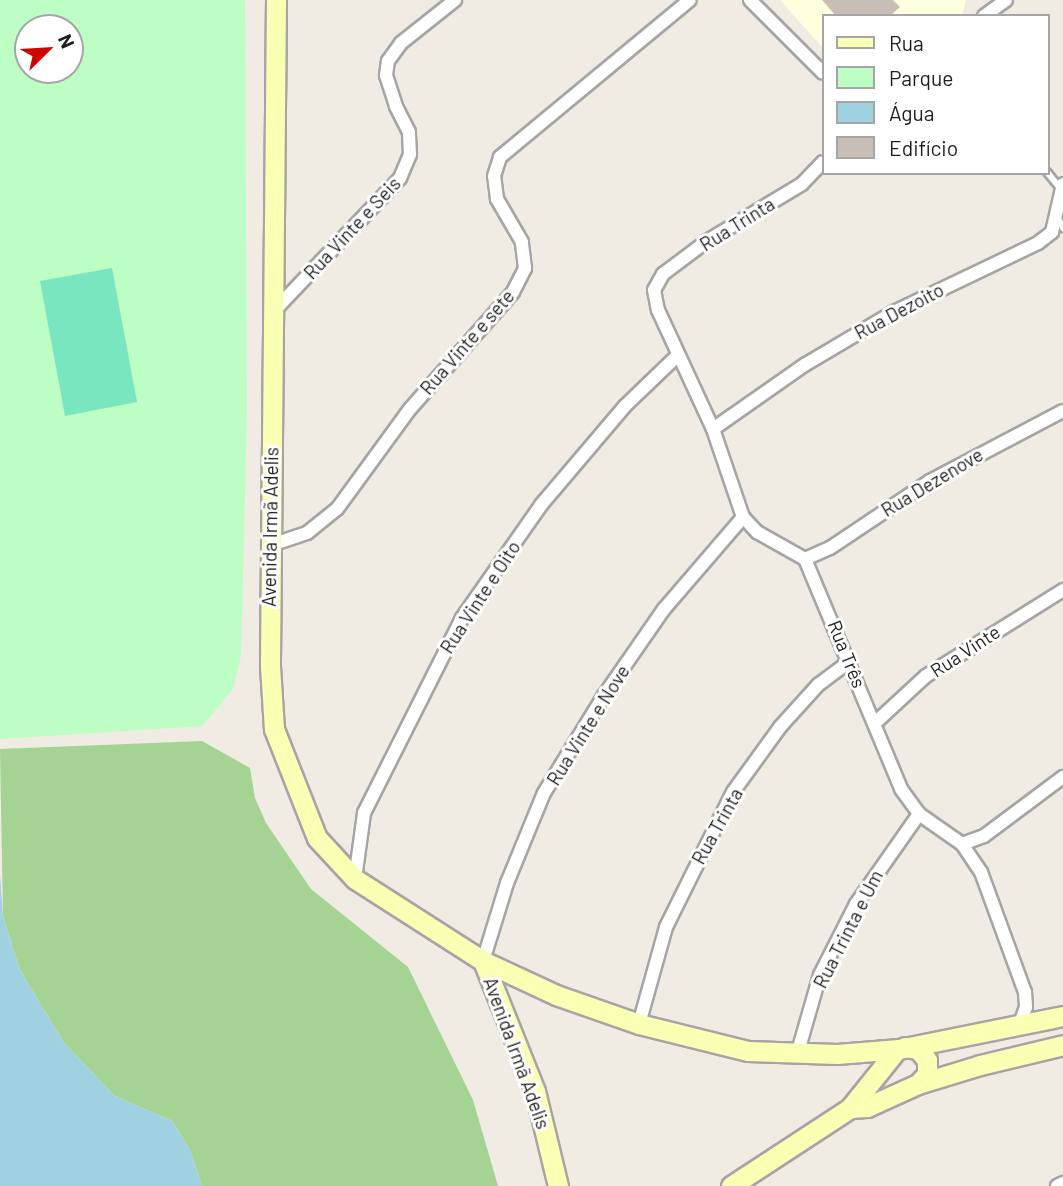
<!DOCTYPE html>
<meta charset="utf-8">
<style>
body{margin:0}
#map{position:relative;width:1063px;height:1186px;overflow:hidden;background:#f0ece3;font-family:Barlow,sans-serif}
div>[style]{position:absolute}
.education>*{inset:0;background:#feffdd}
.forest>*{inset:0;background:#a5d394}
.park>*{inset:0;background:#bcfec3}
.pitch>*{inset:0;background:#7ae6bf}
.water>*{inset:0;background:#a0d1e1}
.building>*{inset:0;background:#c8beb6}
.roads{filter:drop-shadow(2px 0 #a5a5a5) drop-shadow(-2px 0 #a5a5a5) drop-shadow(0 2px #a5a5a5) drop-shadow(0 -2px #a5a5a5)}
.lane>*{height:6px;margin:-3px;padding:0 3px;transform-origin:3px;border-radius:3px;background:#fff}
.street>*{height:12px;margin:-6px;padding:0 6px;transform-origin:6px;border-radius:6px;background:#fff}
.secondary>*{height:19px;margin:-9.5px;padding:0 9.5px;transform-origin:9.5px;border-radius:9.5px;background:#f9ffb3}
span{translate:-50% -50%;white-space:nowrap;text-align:center;line-height:1.15;-webkit-text-stroke:6px #fff;paint-order:stroke}
.street-label{font-size:19px;color:#1e1e1e}
.legend{position:absolute;left:822px;top:14px;width:228px;height:161px;box-sizing:border-box;background:#fff;border:2px solid #a5a5a5;margin:0;padding:9px 12px;list-style:none;font-size:21px;color:#1e1e1e}
.legend li{display:flex;align-items:center;gap:14px;height:35px}
.legend b{width:35px;border:2px solid #a5a5a5}
.north{position:absolute;left:14px;top:14px;width:70px;height:70px;box-sizing:border-box;background:#fff;border:2px solid #a5a5a5;border-radius:50%;rotate:66deg;font-size:19px;font-weight:700;line-height:28px;text-align:center;color:#1e1e1e}
.north::after{content:'';display:block;margin:auto;width:24px;height:32px;background:#cc0500;clip-path:polygon(50% 0,100% 100%,50% 72%,0 100%)}
</style>
<div id="map">
<div class="education">
<i style="clip-path:polygon(780px 0,966px 0,962px 16px,823px 16px,823px 48px)"></i>
</div>
<div class="forest">
<i style="clip-path:polygon(202px 741px,250px 768px,255px 798px,266px 823px,311px 889px,408px 967px,473px 1100px,498px 1186px,202px 1186px,190px 1150px,172px 1121px,115px 1096px,64px 1043px,20px 970px,3px 917px,0 749px)"></i>
</div>
<div class="park">
<i style="clip-path:polygon(evenodd,0 0,245px 0,247px 413px,241px 656px,233px 689px,202px 726px,0 739px,0 0,28px 28px,70px 28px,70px 70px,28px 70px,28px 28px)"></i>
</div>
<div class="pitch">
<i style="clip-path:polygon(112px 268px,137px 402px,65px 416px,40px 281px)"></i>
</div>
<div class="water">
<i style="clip-path:polygon(0 874px,3px 917px,20px 970px,64px 1043px,115px 1096px,172px 1121px,190px 1150px,202px 1186px,0 1186px)"></i>
</div>
<div class="building">
<i style="clip-path:polygon(822px 0,893px 0,900px 7px,890px 16px,836px 16px)"></i>
</div>
<div class="roads">
<div class="lane">
<i style="left:1047px;top:172px;width:22px;rotate:51deg"></i>
<i style="left:1057px;top:217px;width:13px;rotate:61deg"></i>
</div>
<div class="street">
<i style="left:750px;top:0;width:103px;rotate:45deg"></i>
<i style="left:984px;top:16px;width:27px;rotate:-36deg"></i>
<i style="left:823px;top:162px;width:30px;rotate:134deg"></i>
<i style="left:802px;top:184px;width:111px;rotate:149deg"></i>
<i style="left:707px;top:241px;width:55px;rotate:143.1deg"></i>
<i style="left:663px;top:274px;width:18px;rotate:119deg"></i>
<i style="left:654px;top:290px;width:20px;rotate:79deg"></i>
<i style="left:658px;top:310px;width:131px;rotate:65.2deg"></i>
<i style="left:713px;top:429px;width:93px;rotate:71.2deg"></i>
<i style="left:743px;top:517px;width:21px;rotate:47deg"></i>
<i style="left:757px;top:532px;width:55px;rotate:29.4deg"></i>
<i style="left:805px;top:559px;width:249px;rotate:67.3deg"></i>
<i style="left:901px;top:789px;width:31px;rotate:54deg"></i>
<i style="left:919px;top:814px;width:52px;rotate:34.9deg"></i>
<i style="left:962px;top:844px;width:34px;rotate:56deg"></i>
<i style="left:981px;top:872px;width:128px;rotate:69.9deg"></i>
<i style="left:1025px;top:992px;width:15px;rotate:86deg"></i>
<i style="left:1026px;top:1007px;width:20px;rotate:110deg"></i>
<i style="left:273px;top:312px;width:185px;rotate:-46.5deg"></i>
<i style="left:400px;top:178px;width:26px;rotate:-67deg"></i>
<i style="left:410px;top:154px;width:22px;rotate:-93deg"></i>
<i style="left:409px;top:132px;width:29px;rotate:-117deg"></i>
<i style="left:396px;top:106px;width:33px;rotate:-108deg"></i>
<i style="left:386px;top:75px;width:14px;rotate:-82deg"></i>
<i style="left:388px;top:61px;width:22px;rotate:-54deg"></i>
<i style="left:401px;top:43px;width:69px;rotate:-38.5deg"></i>
<i style="left:713px;top:429px;width:113px;rotate:-35deg"></i>
<i style="left:806px;top:364px;width:102px;rotate:-30.6deg"></i>
<i style="left:894px;top:312px;width:160px;rotate:-25.6deg"></i>
<i style="left:1038px;top:243px;width:18px;rotate:-38deg"></i>
<i style="left:1052px;top:232px;width:49px;rotate:-77.1deg"></i>
<i style="left:268px;top:546px;width:41px;rotate:-18.4deg"></i>
<i style="left:307px;top:533px;width:38px;rotate:-39deg"></i>
<i style="left:337px;top:509px;width:124px;rotate:-53.9deg"></i>
<i style="left:410px;top:409px;width:156px;rotate:-48.6deg"></i>
<i style="left:513px;top:292px;width:27px;rotate:-63deg"></i>
<i style="left:525px;top:268px;width:26px;rotate:-97deg"></i>
<i style="left:522px;top:242px;width:50px;rotate:-120.2deg"></i>
<i style="left:497px;top:199px;width:23px;rotate:-97deg"></i>
<i style="left:494px;top:176px;width:20px;rotate:-72deg"></i>
<i style="left:500px;top:157px;width:246px;rotate:-39.6deg"></i>
<i style="left:805px;top:559px;width:27px;rotate:-24deg"></i>
<i style="left:830px;top:548px;width:120px;rotate:-33.8deg"></i>
<i style="left:930px;top:481px;width:150px;rotate:-27.8deg"></i>
<i style="left:875px;top:723px;width:69px;rotate:-42.7deg"></i>
<i style="left:926px;top:676px;width:162px;rotate:-32.1deg"></i>
<i style="left:962px;top:844px;width:23px;rotate:-20deg"></i>
<i style="left:984px;top:836px;width:99px;rotate:-36.8deg"></i>
<i style="left:355px;top:879px;width:67px;rotate:-82.2deg"></i>
<i style="left:364px;top:813px;width:218px;rotate:-63.3deg"></i>
<i style="left:462px;top:618px;width:138px;rotate:-55deg"></i>
<i style="left:541px;top:505px;width:130px;rotate:-49.7deg"></i>
<i style="left:625px;top:406px;width:72px;rotate:-43.9deg"></i>
<i style="left:483px;top:961px;width:82px;rotate:-72.9deg"></i>
<i style="left:507px;top:883px;width:97px;rotate:-67.7deg"></i>
<i style="left:544px;top:793px;width:113px;rotate:-58.4deg"></i>
<i style="left:603px;top:697px;width:107px;rotate:-55.3deg"></i>
<i style="left:664px;top:609px;width:121px;rotate:-49.3deg"></i>
<i style="left:639px;top:1024px;width:101px;rotate:-74.4deg"></i>
<i style="left:666px;top:927px;width:151px;rotate:-63.6deg"></i>
<i style="left:733px;top:792px;width:80px;rotate:-54.1deg"></i>
<i style="left:780px;top:727px;width:57px;rotate:-47.9deg"></i>
<i style="left:818px;top:685px;width:40px;rotate:-37deg"></i>
<i style="left:797px;top:1055px;width:83px;rotate:-74deg"></i>
<i style="left:820px;top:975px;width:80px;rotate:-63.1deg"></i>
<i style="left:856px;top:904px;width:110px;rotate:-55deg"></i>
<i style="left:1057px;top:1186px;width:7px;rotate:-27deg"></i>
</div>
<div class="secondary">
<i style="left:276px;top:0;width:666px;rotate:90.52deg"></i>
<i style="left:270px;top:666px;width:63px;rotate:86.4deg"></i>
<i style="left:274px;top:729px;width:117px;rotate:68.5deg"></i>
<i style="left:317px;top:838px;width:56px;rotate:47.2deg"></i>
<i style="left:355px;top:879px;width:152px;rotate:32.6deg"></i>
<i style="left:483px;top:961px;width:81px;rotate:25deg"></i>
<i style="left:556px;top:995px;width:88px;rotate:19.3deg"></i>
<i style="left:639px;top:1024px;width:112px;rotate:13.9deg"></i>
<i style="left:748px;top:1051px;width:89px;rotate:1.9deg"></i>
<i style="left:837px;top:1054px;width:62px;rotate:-4.6deg"></i>
<i style="left:899px;top:1049px;width:167px;rotate:-11.4deg"></i>
<i style="left:483px;top:961px;width:140px;rotate:68.2deg"></i>
<i style="left:535px;top:1091px;width:98px;rotate:76.4deg"></i>
<i style="left:905px;top:1047px;width:13px;rotate:9deg"></i>
<i style="left:918px;top:1049px;width:14px;rotate:51deg"></i>
<i style="left:927px;top:1060px;width:14px;rotate:90deg"></i>
<i style="left:927px;top:1074px;width:13px;rotate:132deg"></i>
<i style="left:850px;top:1108px;width:70px;rotate:-51.3deg"></i>
<i style="left:731px;top:1186px;width:142px;rotate:-33.2deg"></i>
<i style="left:850px;top:1108px;width:17px;rotate:-3deg"></i>
<i style="left:867px;top:1107px;width:56px;rotate:-24.3deg"></i>
<i style="left:918px;top:1084px;width:65px;rotate:-17deg"></i>
<i style="left:980px;top:1065px;width:85px;rotate:-13.5deg"></i>
</div>
</div>
<div class="street-label">
<span style="left:737px;top:224px;rotate:-32deg">Rua Trinta</span>
<span style="left:352px;top:228px;rotate:-47deg">Rua Vinte e Seis</span>
<span style="left:899px;top:311px;rotate:-28deg">Rua Dezoito</span>
<span style="left:467px;top:342px;rotate:-49deg">Rua Vinte e sete</span>
<span style="left:932px;top:482px;rotate:-31deg">Rua Dezenove</span>
<span style="left:270px;top:527px;rotate:-89deg">Avenida Irmã Adelis</span>
<span style="left:480px;top:597px;rotate:-57deg">Rua Vinte e Oito</span>
<span style="left:965px;top:651px;rotate:-33deg">Rua Vinte</span>
<span style="left:847px;top:654px;rotate:68deg">Rua Três</span>
<span style="left:588px;top:725px;rotate:-58deg">Rua Vinte e Nove</span>
<span style="left:717px;top:826px;rotate:-61deg">Rua Trinta</span>
<span style="left:848px;top:929px;rotate:-63deg">Rua Trinta e Um</span>
<span style="left:517px;top:1053px;rotate:70deg">Avenida Irmã Adelis</span>
</div>
<ul class="legend">
<li><b style="height:9px;background:#f9ffb3"></b>Rua</li>
<li><b style="height:19px;background:#bcfec3"></b>Parque</li>
<li><b style="height:19px;background:#a0d1e1"></b>Água</li>
<li><b style="height:19px;background:#c8beb6"></b>Edifício</li>
</ul>
<div class="north">N</div>
</div>
